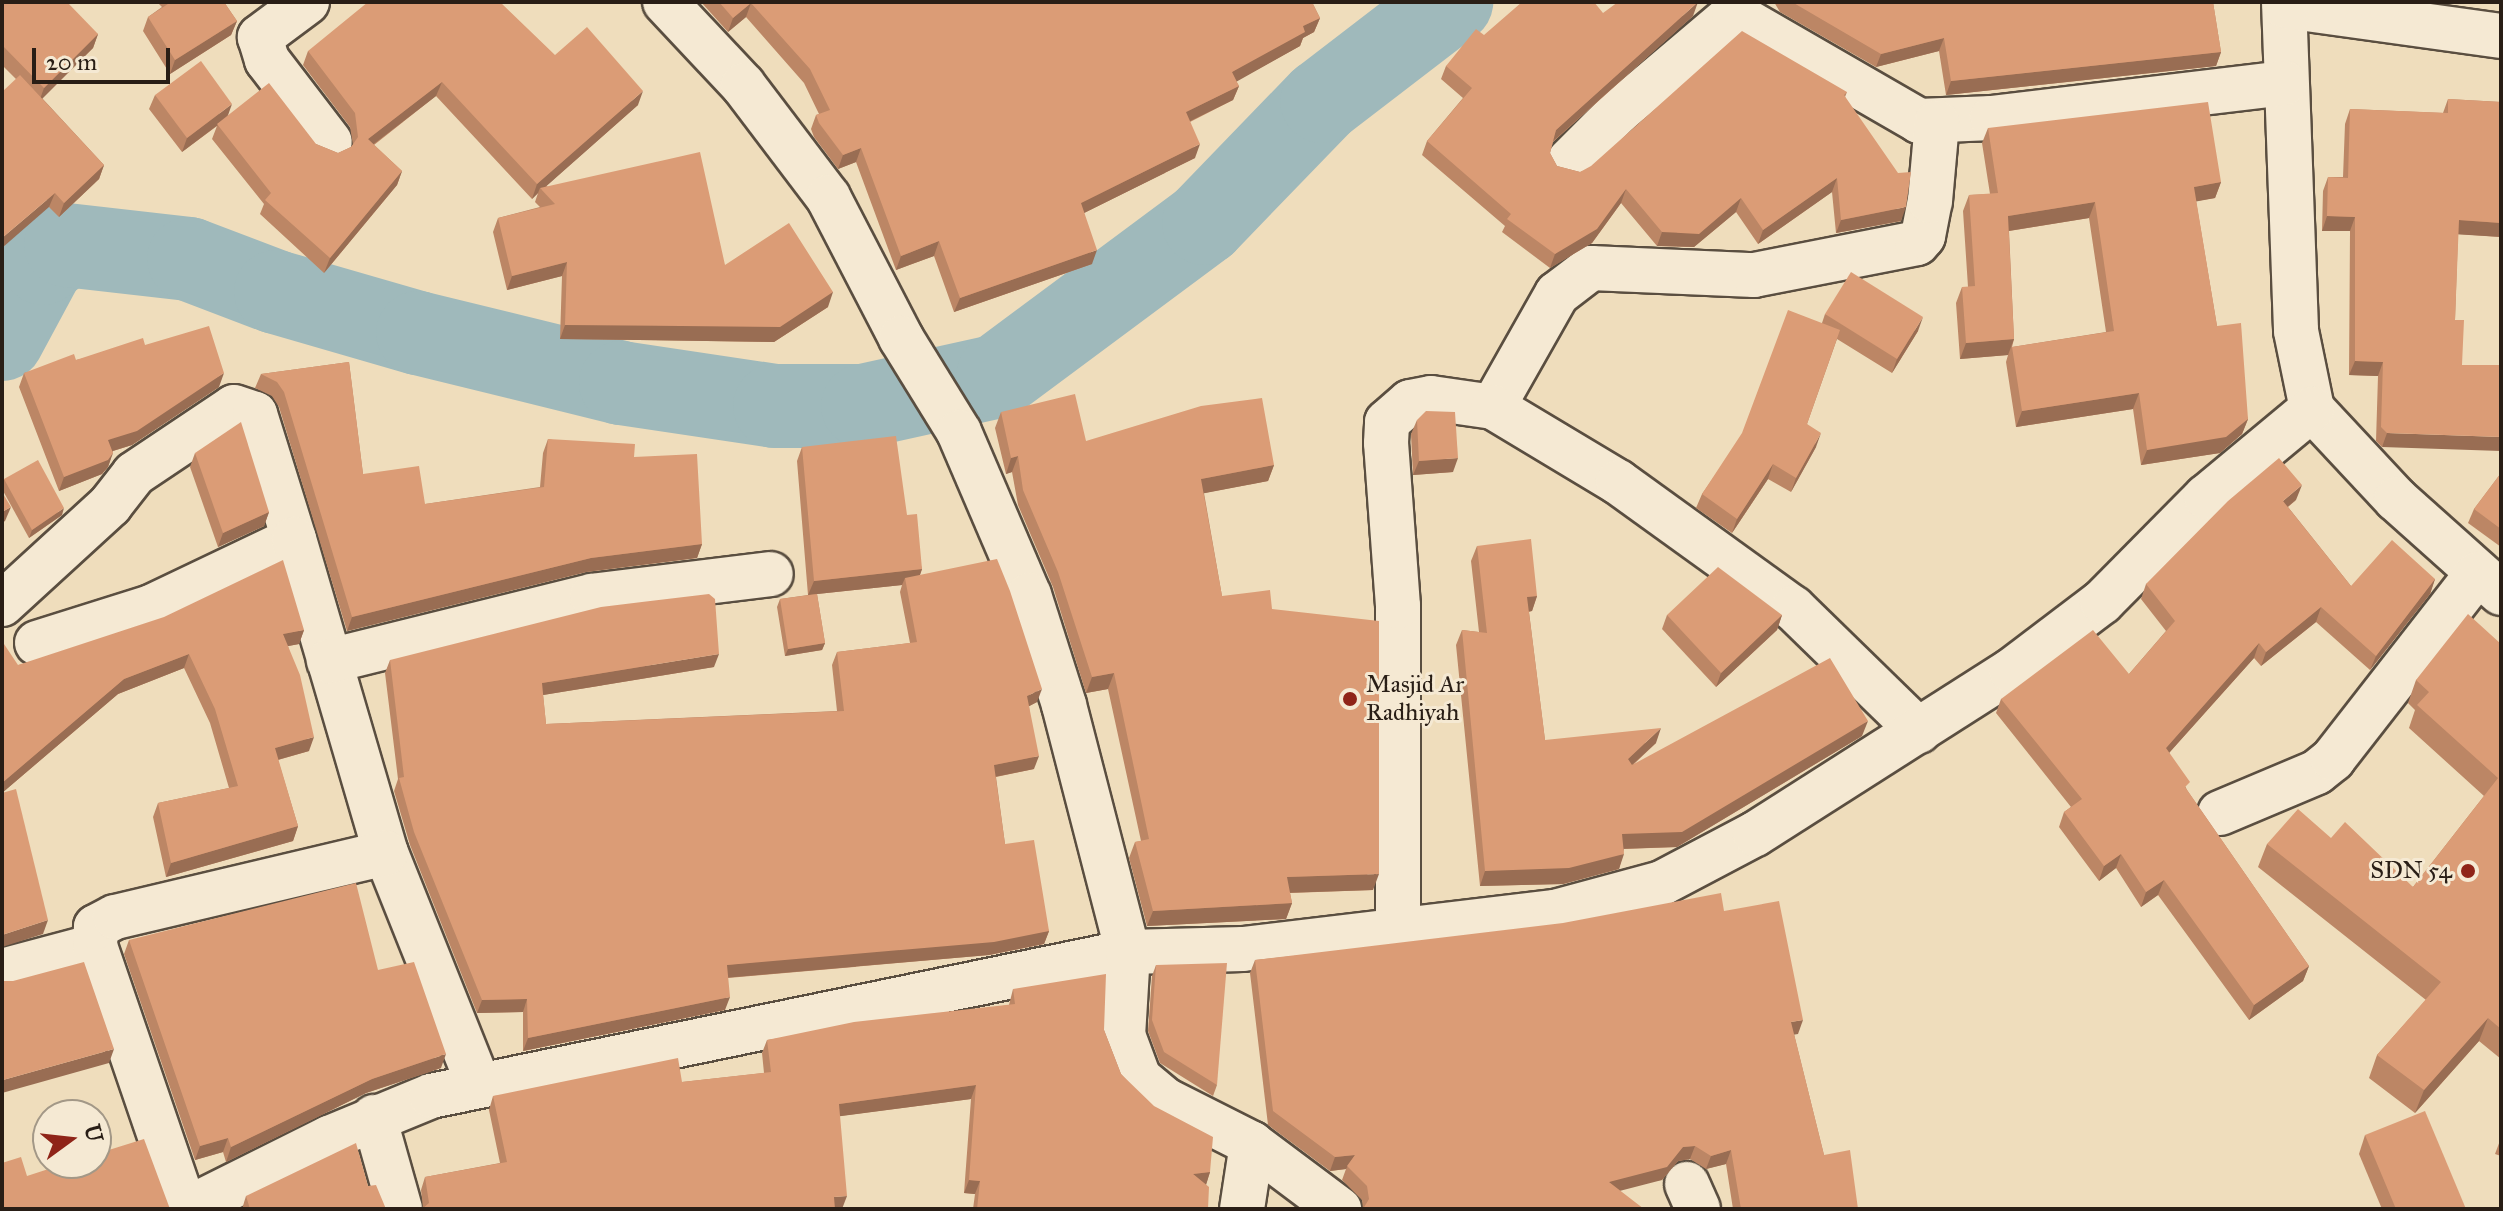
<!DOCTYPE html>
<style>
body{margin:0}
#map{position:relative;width:2503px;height:1211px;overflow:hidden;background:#efddbc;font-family:"IM FELL Great Primer",serif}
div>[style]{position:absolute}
.river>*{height:84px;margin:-42px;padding:0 42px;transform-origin:42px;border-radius:42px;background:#9fb9bb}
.roads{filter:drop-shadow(2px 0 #5a4e40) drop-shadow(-2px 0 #5a4e40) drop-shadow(0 2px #5a4e40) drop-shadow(0 -2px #5a4e40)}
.minor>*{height:44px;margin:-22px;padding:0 22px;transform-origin:22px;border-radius:22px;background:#f5e9d3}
.wall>*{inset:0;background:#bc8665}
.shaded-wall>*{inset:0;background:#996d53}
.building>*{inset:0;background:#db9c76}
.dots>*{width:22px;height:22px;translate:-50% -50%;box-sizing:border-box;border:4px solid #f5e9d3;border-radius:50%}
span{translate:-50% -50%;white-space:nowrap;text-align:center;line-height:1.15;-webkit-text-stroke:6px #f5e9d3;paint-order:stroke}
.poi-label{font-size:24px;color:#291e16}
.left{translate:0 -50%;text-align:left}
.right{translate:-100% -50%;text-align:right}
.frame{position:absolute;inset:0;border:4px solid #291e16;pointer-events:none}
.north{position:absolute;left:32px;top:1099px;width:80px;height:80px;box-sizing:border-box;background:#f5e9d3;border:2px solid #a39887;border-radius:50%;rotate:75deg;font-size:22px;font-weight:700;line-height:32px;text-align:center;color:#291e16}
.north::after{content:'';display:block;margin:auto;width:28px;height:36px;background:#8f2418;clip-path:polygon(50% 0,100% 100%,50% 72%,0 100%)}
.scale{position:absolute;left:32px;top:48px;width:138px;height:36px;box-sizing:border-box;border:4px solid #291e16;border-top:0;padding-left:10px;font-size:24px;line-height:28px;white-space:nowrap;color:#291e16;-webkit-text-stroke:6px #f5e9d3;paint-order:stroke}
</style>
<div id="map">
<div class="river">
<i style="left:2px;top:339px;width:86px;rotate:-61.7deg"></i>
<i style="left:43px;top:263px;width:29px;rotate:-38deg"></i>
<i style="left:66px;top:245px;width:124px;rotate:6.5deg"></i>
<i style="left:189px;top:259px;width:93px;rotate:20.8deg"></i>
<i style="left:276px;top:292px;width:148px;rotate:16.1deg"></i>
<i style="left:418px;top:333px;width:209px;rotate:13.8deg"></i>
<i style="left:621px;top:383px;width:156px;rotate:8.5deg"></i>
<i style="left:775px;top:406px;width:88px"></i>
<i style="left:863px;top:406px;width:138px;rotate:-12.5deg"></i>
<i style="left:998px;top:376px;width:257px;rotate:-36.6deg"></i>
<i style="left:1204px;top:223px;width:170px;rotate:-46deg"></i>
<i style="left:1322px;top:101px;width:163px;rotate:-37.5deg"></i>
</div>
<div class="roads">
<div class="minor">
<i style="left:307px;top:2px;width:59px;rotate:143.3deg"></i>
<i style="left:260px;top:37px;width:24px;rotate:73deg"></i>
<i style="left:267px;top:60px;width:103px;rotate:52.5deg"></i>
<i style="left:665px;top:2px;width:114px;rotate:46.8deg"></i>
<i style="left:743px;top:85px;width:141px;rotate:52.8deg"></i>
<i style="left:828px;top:197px;width:159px;rotate:62.6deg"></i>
<i style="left:901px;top:338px;width:110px;rotate:58.3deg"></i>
<i style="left:959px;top:432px;width:177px;rotate:66.8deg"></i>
<i style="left:1029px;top:595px;width:115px;rotate:72.3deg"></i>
<i style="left:1064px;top:705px;width:255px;rotate:75.5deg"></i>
<i style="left:1128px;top:952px;width:83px;rotate:93.4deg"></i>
<i style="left:1123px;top:1035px;width:46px;rotate:69.6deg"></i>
<i style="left:1139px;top:1078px;width:34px;rotate:40deg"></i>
<i style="left:1165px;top:1100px;width:97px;rotate:26.8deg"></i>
<i style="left:1252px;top:1144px;width:109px;rotate:36.8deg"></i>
<i style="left:2284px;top:2px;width:329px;rotate:87.9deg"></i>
<i style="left:2296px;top:331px;width:80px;rotate:78.4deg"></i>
<i style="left:2312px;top:409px;width:123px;rotate:47deg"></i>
<i style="left:2396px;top:499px;width:141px;rotate:41.8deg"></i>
<i style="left:2285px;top:6px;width:218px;rotate:7.9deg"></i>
<i style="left:1569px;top:161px;width:69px;rotate:-45deg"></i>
<i style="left:1618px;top:112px;width:152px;rotate:-40.2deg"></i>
<i style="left:1734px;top:14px;width:214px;rotate:30deg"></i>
<i style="left:1919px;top:121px;width:73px;rotate:-2.4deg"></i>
<i style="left:1992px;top:118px;width:295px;rotate:-6.8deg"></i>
<i style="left:1493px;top:407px;width:130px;rotate:-60.5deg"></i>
<i style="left:1557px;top:294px;width:43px;rotate:-37.4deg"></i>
<i style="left:1591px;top:268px;width:163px;rotate:2.5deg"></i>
<i style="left:1754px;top:275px;width:166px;rotate:-11.1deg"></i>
<i style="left:1917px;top:243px;width:9px;rotate:-49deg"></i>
<i style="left:1923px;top:236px;width:36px;rotate:-79deg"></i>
<i style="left:1930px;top:201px;width:79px;rotate:-84.9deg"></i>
<i style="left:2px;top:604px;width:147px;rotate:-42.5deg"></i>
<i style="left:110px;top:505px;width:39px;rotate:-52deg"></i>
<i style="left:134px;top:474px;width:120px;rotate:-33.8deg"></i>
<i style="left:234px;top:407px;width:22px;rotate:18deg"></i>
<i style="left:255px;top:414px;width:131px;rotate:72.7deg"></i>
<i style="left:37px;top:643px;width:120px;rotate:-17.5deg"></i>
<i style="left:151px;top:607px;width:158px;rotate:-25.4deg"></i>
<i style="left:294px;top:539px;width:327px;rotate:73.7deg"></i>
<i style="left:386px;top:853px;width:250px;rotate:68.2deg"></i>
<i style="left:329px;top:661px;width:271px;rotate:-13.9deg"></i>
<i style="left:592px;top:596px;width:180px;rotate:-7deg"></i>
<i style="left:2220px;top:813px;width:105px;rotate:-22.9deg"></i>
<i style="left:2317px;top:772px;width:21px;rotate:-39deg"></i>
<i style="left:2333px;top:759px;width:234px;rotate:-52.1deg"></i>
<i style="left:1398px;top:926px;width:320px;rotate:-90deg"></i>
<i style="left:1398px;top:606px;width:163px;rotate:-94.2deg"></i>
<i style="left:1386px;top:443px;width:21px;rotate:-87deg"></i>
<i style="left:1387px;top:422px;width:30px;rotate:-41deg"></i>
<i style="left:1410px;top:402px;width:21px;rotate:-11deg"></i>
<i style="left:1431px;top:398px;width:63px;rotate:8.3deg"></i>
<i style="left:1493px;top:407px;width:146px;rotate:31deg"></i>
<i style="left:1618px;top:482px;width:216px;rotate:35.8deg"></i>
<i style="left:1793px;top:608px;width:176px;rotate:44.3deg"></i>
<i style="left:2px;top:971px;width:96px;rotate:-15deg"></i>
<i style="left:374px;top:1117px;width:96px;rotate:74.2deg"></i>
<i style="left:1687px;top:1184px;width:27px;rotate:66deg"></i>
<i style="left:185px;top:1209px;width:278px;rotate:-108.9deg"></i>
<i style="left:95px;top:946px;width:19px;rotate:-87deg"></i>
<i style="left:96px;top:927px;width:21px;rotate:-28deg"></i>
<i style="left:115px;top:917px;width:278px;rotate:-13.3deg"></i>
<i style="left:187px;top:1209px;width:159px;rotate:-26.6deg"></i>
<i style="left:329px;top:1138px;width:110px;rotate:-22.4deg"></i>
<i style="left:431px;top:1096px;width:712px;rotate:-11.67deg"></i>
<i style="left:1128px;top:952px;width:115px;rotate:-1.5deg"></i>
<i style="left:1243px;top:949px;width:314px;rotate:-6.8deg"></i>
<i style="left:1555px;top:912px;width:111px;rotate:-15.2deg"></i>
<i style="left:1662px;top:883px;width:105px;rotate:-27.8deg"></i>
<i style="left:1755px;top:834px;width:303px;rotate:-32.5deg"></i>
<i style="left:2011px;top:671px;width:114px;rotate:-37.2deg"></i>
<i style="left:2102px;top:602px;width:148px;rotate:-45.3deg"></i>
<i style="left:2206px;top:497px;width:138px;rotate:-39.7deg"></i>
<i style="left:1242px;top:1209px;width:66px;rotate:-81.3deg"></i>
</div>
</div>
<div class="wall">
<i style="clip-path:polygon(2px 2px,98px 34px,93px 48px,42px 98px,104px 165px,99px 179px,59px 217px,49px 207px,16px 79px,2px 65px)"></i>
<i style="clip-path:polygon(157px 2px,224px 2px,237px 21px,231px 35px,170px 74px,143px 31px,148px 17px,162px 7px)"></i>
<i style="clip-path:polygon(701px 2px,1312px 2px,1320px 18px,1314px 32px,1303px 38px,1300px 46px,1236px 81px,1239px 86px,1233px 100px,1190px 122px,1195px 158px,1084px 213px,1092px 264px,954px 312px,934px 256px,896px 270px,856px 162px,838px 169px,814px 137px,811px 129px,816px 115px,819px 114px,804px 83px,746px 17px,728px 32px)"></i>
<i style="clip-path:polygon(1774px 2px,2213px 2px,2221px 52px,2216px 66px,1946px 95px,1939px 51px,1876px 67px,1780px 12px)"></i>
<i style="clip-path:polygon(1603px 13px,1693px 16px,1553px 142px,1550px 153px,1557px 166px,1580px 172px,1847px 92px,1845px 97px,1901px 221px,1836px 233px,1832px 192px,1758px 244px,1736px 212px,1694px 247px,1657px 246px,1621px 203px,1592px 243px,1550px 268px,1502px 232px,1505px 226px,1422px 155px,1427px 141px,1463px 98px,1441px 79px,1446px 66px)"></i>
<i style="clip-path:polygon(308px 51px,555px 55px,638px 105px,546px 186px,725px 265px,828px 307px,774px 342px,560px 339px,562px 276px,507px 290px,493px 232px,498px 218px,540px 207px,535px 202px,538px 193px,532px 199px,436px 96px,374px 145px,402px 171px,397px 185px,324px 273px,260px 214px,264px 204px,212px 139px,217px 126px,182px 152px,149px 109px,155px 95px,228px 116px,316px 144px,338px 153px,351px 147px,353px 145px,350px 127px,303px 65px)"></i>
<i style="clip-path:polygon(2448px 99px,2501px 102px,2501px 237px,2458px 234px,2455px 320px,2382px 447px,2376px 441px,2378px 376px,2349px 375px,2350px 231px,2322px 231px,2323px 191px,2328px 177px,2343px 177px,2345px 124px,2350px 109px,2443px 113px)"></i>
<i style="clip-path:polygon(evenodd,1988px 128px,2221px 182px,2215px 198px,2196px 201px,2217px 326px,2248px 419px,2242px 434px,2220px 453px,2141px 465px,2133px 409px,2016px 427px,2006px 362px,2008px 355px,1960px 359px,1956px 303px,1962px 287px,1968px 287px,1963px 211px,1969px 195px,1990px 194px,1982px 143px,1988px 128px,2089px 218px,2106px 332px,2012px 347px,2014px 339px,2009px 231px,2089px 218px)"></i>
<i style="clip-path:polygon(1825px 314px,1918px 331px,1892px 373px,1837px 339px,1807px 424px,1816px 447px,1791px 492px,1768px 479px,1732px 533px,1696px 508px,1702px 494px,1822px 323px)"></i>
<i style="clip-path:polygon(145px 345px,219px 387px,132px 445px,113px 451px,108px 467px,102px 474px,59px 491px,19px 387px,24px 373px,76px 360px)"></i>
<i style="clip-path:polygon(349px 362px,363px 474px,425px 504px,540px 487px,543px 453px,548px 439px,634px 457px,702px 544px,697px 558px,586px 572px,347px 631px,279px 407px,272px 396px,255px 388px,261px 374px)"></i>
<i style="clip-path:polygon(1001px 412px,1086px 441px,1274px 465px,1268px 481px,1204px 493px,1222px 596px,1272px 609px,1373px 890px,1290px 893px,1292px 903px,1286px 919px,1147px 926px,1129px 858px,1135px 842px,1141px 841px,1108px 689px,1086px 693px,1053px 587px,1018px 505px,1012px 472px,1006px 474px,995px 428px)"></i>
<i style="clip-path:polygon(1417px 420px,1453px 472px,1413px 475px,1411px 434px)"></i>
<i style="clip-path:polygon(802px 447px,907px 515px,922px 569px,920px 575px,1037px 702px,1029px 706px,1034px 769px,996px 777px,1005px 844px,1049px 931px,1044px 944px,989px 955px,728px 978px,725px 1010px,523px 1051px,523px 1012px,477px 1013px,410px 845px,394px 791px,398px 779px,385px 673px,390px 660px,714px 667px,543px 695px,546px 724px,837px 711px,832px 665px,837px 652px,910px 643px,900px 592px,902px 585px,817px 594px,825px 643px,822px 650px,785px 656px,777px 607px,780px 599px,808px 595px,797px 461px)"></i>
<i style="clip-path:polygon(195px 453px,269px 512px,264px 526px,218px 547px,190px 467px)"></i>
<i style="clip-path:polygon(2501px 473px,2501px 547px,2468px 523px,2474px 509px)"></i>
<i style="clip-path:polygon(4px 479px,62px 515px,29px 538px,2px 489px)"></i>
<i style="clip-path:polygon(2296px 500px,2288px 507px,2351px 586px,2435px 579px,2430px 594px,2370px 670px,2316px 622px,2261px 666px,2254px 658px,2169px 753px,2187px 790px,2309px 966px,2303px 981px,2249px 1020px,2158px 895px,2141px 907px,2116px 868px,2099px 881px,2059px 827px,2064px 812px,2071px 807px,1996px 713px,2001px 699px,2129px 674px,2166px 631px,2141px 599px,2146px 584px)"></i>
<i style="clip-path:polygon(1477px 546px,1537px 596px,1532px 611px,1529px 612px,1545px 740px,1656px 743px,1634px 764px,1862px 736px,1677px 847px,1624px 849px,1619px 869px,1563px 884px,1480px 886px,1456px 645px,1462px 630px,1479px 632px,1471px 561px)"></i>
<i style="clip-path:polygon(1667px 615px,1782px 615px,1777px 630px,1716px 687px,1662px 629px)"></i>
<i style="clip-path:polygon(304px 630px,299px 644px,288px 646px,309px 751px,278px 760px,298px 826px,293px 841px,166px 877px,153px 817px,158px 803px,229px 788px,210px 723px,184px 668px,118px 694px,2px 793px,18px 665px)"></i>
<i style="clip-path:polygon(2501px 644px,2501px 1059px,2479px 1041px,2415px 1113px,2369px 1078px,2377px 1055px,2426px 1000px,2258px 867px,2267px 844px,2331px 838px,2413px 887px,2484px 796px,2409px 728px,2415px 710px,2408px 703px,2416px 680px)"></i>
<i style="clip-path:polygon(1724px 911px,1798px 1034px,1794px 1034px,1824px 1155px,1858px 1209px,1733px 1209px,1726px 1164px,1706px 1169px,1690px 1159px,1678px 1161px,1662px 1180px,1363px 1209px,1362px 1200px,1342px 1180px,1346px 1169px,1330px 1171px,1268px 1125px,1250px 973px,1255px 960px)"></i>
<i style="clip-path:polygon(129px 940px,378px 970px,441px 1068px,366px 1093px,226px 1162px,223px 1152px,195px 1160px,124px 954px)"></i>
<i style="clip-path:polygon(1156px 965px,1217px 1085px,1213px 1096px,1160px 1063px,1148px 1031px,1152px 976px)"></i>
<i style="clip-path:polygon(1013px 989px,1104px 1030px,1121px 1074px,1210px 1172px,1206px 1184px,1208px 1209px,973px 1209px,975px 1194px,964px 1193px,971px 1099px,840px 1116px,423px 1208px,421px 1190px,425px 1177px,500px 1163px,489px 1110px,493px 1096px,682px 1082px,764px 1073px,762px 1053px,767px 1040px,1009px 1005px)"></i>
<i style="clip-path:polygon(2365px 1135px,2466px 1209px,2382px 1209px,2359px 1154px)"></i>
<i style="clip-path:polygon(2501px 1138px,2501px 1156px,2495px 1154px)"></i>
<i style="clip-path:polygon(368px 1186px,386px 1209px,242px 1209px,246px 1196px)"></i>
</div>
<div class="shaded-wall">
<i style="clip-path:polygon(1698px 2px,1693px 16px,1551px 143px,1556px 130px)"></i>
<i style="clip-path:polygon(751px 3px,746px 17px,728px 32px,733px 18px)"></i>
<i style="clip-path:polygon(1320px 18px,1314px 32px,1303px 38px,1300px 46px,1227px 87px,1232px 72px,1303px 26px)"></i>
<i style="clip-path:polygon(237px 21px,231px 35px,170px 74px,175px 60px)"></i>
<i style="clip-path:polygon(98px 34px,93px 48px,39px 102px,44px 88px)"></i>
<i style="clip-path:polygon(1944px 38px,1939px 51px,1876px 67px,1881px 54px)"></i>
<i style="clip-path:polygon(2221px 52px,2216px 66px,1946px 95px,1951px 81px)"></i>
<i style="clip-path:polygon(442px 82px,436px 96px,362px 153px,368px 139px)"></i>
<i style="clip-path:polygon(1239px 86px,1233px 100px,1180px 126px,1186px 112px)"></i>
<i style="clip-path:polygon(643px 91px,638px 105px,542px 190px,540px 188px,538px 193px,532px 199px,537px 184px)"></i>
<i style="clip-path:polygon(232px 104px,227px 118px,182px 152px,187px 138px)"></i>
<i style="clip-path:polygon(1200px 144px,1195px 158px,1076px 217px,1081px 203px)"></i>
<i style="clip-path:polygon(861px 148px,856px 162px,838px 169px,843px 155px)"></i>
<i style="clip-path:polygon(104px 165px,99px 179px,59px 217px,64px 203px)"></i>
<i style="clip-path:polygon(402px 171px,397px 185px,324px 273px,330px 258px)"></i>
<i style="clip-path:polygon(1837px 178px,1832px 192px,1758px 244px,1763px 230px)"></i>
<i style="clip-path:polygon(2221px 182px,2215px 198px,2188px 203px,2194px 187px)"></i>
<i style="clip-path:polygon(1626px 189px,1621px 203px,1592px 243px,1550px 268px,1555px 254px)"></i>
<i style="clip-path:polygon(55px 193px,49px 207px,2px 248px,2px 238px)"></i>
<i style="clip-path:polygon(1741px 198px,1736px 212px,1694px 247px,1657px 246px,1662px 232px)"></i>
<i style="clip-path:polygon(2095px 202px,2089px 218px,2002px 232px,2008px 216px)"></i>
<i style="clip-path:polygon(1906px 207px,1901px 221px,1836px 233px,1841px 220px)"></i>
<i style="clip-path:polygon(2327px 216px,2355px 217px,2350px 231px,2322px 231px)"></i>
<i style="clip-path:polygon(2459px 220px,2501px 223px,2501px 237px,2453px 234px)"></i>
<i style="clip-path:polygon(939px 241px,934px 256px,896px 270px,901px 256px)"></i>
<i style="clip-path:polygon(1097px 250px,1092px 264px,954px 312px,960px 298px)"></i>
<i style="clip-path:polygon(567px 262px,562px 276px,507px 290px,512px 276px)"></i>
<i style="clip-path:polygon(833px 292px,828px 307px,774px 342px,560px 339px,565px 325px)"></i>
<i style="clip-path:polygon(1923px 317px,1918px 331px,1892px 373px,1897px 359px)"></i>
<i style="clip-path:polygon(2014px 339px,2008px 355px,1960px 359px,1966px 343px)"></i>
<i style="clip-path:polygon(2355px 361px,2383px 362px,2378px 376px,2349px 375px)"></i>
<i style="clip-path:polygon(224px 373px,219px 387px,132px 445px,103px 454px,108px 440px)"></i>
<i style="clip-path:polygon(2139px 393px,2133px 409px,2016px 427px,2022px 411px)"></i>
<i style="clip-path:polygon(2248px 419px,2242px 434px,2220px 453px,2141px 465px,2147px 450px)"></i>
<i style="clip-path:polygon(1821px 433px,1816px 447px,1791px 492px,1796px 478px)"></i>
<i style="clip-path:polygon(2387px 433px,2501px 437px,2501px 451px,2382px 447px)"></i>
<i style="clip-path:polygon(113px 453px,108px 467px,102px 474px,59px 491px,64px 477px)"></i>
<i style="clip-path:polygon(1018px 456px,1012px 472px,1006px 474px,1011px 458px)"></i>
<i style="clip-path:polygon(1458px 458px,1453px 472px,1413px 475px,1419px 461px)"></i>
<i style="clip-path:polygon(1773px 464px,1768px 479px,1732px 533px,1737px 519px)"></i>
<i style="clip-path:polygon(1274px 465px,1268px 481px,1195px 495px,1201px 479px)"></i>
<i style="clip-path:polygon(2302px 485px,2296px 500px,2277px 515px,2283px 501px)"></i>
<i style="clip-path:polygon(11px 507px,5px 521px,2px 523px,2px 512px)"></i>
<i style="clip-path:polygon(64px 508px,62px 515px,29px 538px,32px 530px)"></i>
<i style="clip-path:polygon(269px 512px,264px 526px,218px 547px,223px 533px)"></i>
<i style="clip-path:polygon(702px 544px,697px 558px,586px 572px,347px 631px,352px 617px,591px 558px)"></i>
<i style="clip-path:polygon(922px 569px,917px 583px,905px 578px,902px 585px,808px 595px,814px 581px)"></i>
<i style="clip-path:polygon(2435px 579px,2430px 594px,2370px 670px,2376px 656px)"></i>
<i style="clip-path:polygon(1537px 596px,1532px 611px,1521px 612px,1527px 597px)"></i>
<i style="clip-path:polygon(2321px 607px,2316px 622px,2261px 666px,2266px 652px)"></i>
<i style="clip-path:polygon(1782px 615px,1777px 630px,1716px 687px,1721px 673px)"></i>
<i style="clip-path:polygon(304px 630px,299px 644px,278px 648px,283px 634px)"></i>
<i style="clip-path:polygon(825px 643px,822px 650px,785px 656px,788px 649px)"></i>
<i style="clip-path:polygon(2259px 643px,2254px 658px,2160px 763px,2166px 748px)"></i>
<i style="clip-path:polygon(189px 654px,184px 668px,118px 694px,2px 793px,2px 783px,124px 679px)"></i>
<i style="clip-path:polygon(719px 654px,714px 667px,537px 696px,542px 683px)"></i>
<i style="clip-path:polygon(1114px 673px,1108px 689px,1086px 693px,1092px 677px)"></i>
<i style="clip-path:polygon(1042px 689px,1037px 702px,1022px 710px,1027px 696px)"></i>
<i style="clip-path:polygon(1868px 721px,1862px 736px,1677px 847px,1616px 849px,1622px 834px)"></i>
<i style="clip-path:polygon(1661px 728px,1656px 743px,1622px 774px,1628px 759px)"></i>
<i style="clip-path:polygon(314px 737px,309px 751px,270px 762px,275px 748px)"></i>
<i style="clip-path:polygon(1039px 756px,1034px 769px,989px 778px,994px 765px)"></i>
<i style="clip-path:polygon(298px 826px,293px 841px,166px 877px,171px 863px)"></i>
<i style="clip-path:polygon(1624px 854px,1619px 869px,1563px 884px,1480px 886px,1485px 871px)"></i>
<i style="clip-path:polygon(2121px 854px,2116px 868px,2099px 881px,2104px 866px)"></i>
<i style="clip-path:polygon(1379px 874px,1373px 890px,1281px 893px,1287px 877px)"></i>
<i style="clip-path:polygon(2164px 880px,2158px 895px,2141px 907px,2146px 892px)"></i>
<i style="clip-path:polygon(1292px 903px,1286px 919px,1147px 926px,1153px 911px)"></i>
<i style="clip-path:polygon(48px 920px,43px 934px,2px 947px,2px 935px)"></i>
<i style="clip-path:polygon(1049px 931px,1044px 944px,989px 955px,723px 978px,727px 965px)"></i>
<i style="clip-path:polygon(2309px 966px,2303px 981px,2249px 1020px,2254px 1005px)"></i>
<i style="clip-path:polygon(730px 997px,725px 1010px,523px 1051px,528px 1038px)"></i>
<i style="clip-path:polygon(527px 999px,523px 1012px,477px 1013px,482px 1000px)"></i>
<i style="clip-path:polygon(2488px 1018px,2479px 1041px,2415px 1113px,2424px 1090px)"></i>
<i style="clip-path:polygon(1803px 1020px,1798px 1034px,1786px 1036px,1791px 1022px)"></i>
<i style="clip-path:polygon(114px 1049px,109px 1063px,2px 1093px,3px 1080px)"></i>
<i style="clip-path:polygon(446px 1054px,441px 1068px,366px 1093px,226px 1162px,231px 1147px,372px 1079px)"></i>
<i style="clip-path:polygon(976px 1085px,971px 1099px,834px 1117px,839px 1104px)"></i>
<i style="clip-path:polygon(228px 1138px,223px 1152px,195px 1160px,200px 1146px)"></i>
<i style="clip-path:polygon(1695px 1146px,1690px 1159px,1678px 1161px,1662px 1180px,1604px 1195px,1609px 1182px,1683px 1147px)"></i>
<i style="clip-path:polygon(1731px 1150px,1726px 1164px,1706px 1169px,1711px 1156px)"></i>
<i style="clip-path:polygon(1355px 1155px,1346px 1169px,1330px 1171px,1335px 1157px)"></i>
<i style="clip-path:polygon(1210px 1172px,1206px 1185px,1193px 1174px)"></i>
<i style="clip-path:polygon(969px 1180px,980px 1181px,975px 1194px,964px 1193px)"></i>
<i style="clip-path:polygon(847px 1196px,842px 1209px,830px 1209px,834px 1197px)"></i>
</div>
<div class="building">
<i style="clip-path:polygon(2px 2px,67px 2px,98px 34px,44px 88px,2px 45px)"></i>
<i style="clip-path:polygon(171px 2px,224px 2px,237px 21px,175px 60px,148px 17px)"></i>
<i style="clip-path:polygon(368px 2px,500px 2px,555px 55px,587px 27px,643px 91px,537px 184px,442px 82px,368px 139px,402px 171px,330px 258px,265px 200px,271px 193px,217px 124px,269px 83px,316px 144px,338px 153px,351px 147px,358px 137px,355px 113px,308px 51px)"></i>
<i style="clip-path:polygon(719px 2px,1312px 2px,1320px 18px,1303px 26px,1305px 32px,1232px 72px,1239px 86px,1186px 112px,1200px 144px,1081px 203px,1097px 250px,960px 298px,939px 241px,901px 256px,861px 148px,843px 155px,819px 123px,816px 115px,830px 110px,810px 69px,751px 3px,733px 18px)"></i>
<i style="clip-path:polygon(1522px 2px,1594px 2px,1603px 13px,1618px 2px,1698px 2px,1556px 130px,1550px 153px,1557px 166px,1580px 172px,1591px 166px,1742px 31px,1847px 92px,1844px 95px,1898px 173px,1911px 172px,1906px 207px,1841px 220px,1837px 178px,1763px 230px,1741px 198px,1699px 234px,1662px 232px,1626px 189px,1597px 229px,1555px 254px,1507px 219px,1511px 214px,1427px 141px,1472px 88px,1446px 66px,1476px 29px,1484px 35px)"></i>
<i style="clip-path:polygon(1792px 2px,2213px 2px,2221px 52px,1951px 81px,1944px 38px,1881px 54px)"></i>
<i style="clip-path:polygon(201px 61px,232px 104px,187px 138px,155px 95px)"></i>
<i style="clip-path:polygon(20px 75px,104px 165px,64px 203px,55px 193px,2px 238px,2px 92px)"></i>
<i style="clip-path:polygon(2448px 99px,2501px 102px,2501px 223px,2459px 220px,2455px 320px,2464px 320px,2462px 365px,2501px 365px,2501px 437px,2387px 433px,2381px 427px,2383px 362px,2355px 361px,2355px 217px,2327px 216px,2328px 177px,2348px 178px,2350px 109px,2448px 113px)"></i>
<i style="clip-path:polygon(2208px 102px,2221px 182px,2194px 187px,2217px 326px,2241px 323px,2248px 419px,2226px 437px,2147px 450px,2139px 393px,2022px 411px,2012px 347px,2114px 331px,2095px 202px,2008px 216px,2014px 339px,1966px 343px,1962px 287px,1975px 286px,1969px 195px,1998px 193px,1988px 128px)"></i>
<i style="clip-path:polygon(700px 152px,725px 265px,789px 223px,833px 292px,780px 327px,565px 325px,567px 262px,512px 276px,498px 218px,555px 204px,540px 188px)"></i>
<i style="clip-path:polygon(1851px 272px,1923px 317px,1897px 359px,1825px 314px)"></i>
<i style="clip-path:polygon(1788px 310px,1840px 330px,1807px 424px,1821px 433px,1796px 478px,1773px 464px,1737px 519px,1702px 494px,1742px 433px)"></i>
<i style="clip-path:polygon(209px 326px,224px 373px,137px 431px,108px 440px,113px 453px,108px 460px,64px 477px,24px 373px,74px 354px,76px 360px,143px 338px,145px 345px)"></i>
<i style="clip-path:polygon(349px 362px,363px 474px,419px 466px,425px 504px,544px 487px,548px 439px,635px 444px,634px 457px,697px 454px,702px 544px,591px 558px,352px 617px,284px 392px,277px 382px,261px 374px)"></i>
<i style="clip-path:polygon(1075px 394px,1086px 441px,1201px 406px,1262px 398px,1274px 465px,1201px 479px,1222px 596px,1270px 590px,1272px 609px,1379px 621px,1379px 874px,1287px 877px,1292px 903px,1153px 911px,1135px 842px,1149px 839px,1114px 673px,1092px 677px,1058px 572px,1023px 490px,1018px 456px,1011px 458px,1001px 412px)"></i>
<i style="clip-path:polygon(1426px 411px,1455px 412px,1458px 458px,1419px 461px,1417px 420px)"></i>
<i style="clip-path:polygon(241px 422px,269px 512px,223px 533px,195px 453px)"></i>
<i style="clip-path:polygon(896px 436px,907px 515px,917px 514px,922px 569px,814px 581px,802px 447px)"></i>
<i style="clip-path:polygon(2279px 458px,2302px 485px,2283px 501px,2351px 586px,2392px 540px,2435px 579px,2376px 656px,2321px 607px,2266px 652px,2259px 643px,2166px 748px,2190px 782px,2185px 787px,2309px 966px,2254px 1005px,2164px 880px,2146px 892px,2121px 854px,2104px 866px,2064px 812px,2082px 799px,2001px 699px,2093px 630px,2129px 674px,2175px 621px,2146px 584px,2228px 501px)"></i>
<i style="clip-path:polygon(38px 460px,64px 508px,32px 530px,4px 479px)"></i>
<i style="clip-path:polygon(2501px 473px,2501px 529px,2474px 509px)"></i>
<i style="clip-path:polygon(2px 492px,11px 507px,2px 512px)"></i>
<i style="clip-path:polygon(1531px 539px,1537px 596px,1527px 597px,1545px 740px,1661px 728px,1628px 759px,1632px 765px,1830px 658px,1868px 721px,1682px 832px,1622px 834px,1624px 854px,1569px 868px,1485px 871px,1462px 630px,1487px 633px,1477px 546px)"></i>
<i style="clip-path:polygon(997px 559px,1010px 591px,1042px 689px,1027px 696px,1039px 756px,994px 765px,1005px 844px,1034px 840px,1049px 931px,994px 942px,727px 965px,730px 997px,528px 1038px,527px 999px,482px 1000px,414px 832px,399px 778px,404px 777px,390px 660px,601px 607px,709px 594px,715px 599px,719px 654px,542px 683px,546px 724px,844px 711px,837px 652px,917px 642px,905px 578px)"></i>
<i style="clip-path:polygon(283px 560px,304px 630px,283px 634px,300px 675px,314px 737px,275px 748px,298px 826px,171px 863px,158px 803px,238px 786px,215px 709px,189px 654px,124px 679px,2px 783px,2px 641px,18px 665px,164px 617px)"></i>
<i style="clip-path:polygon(1718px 567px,1782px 615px,1721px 673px,1667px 615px)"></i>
<i style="clip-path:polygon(817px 594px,825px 643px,788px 649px,780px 599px)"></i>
<i style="clip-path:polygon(2468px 614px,2501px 644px,2501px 1029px,2488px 1018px,2424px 1090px,2377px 1055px,2441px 982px,2267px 844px,2298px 809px,2331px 838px,2345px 822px,2413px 887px,2498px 778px,2417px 705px,2429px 692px,2416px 680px)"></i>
<i style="clip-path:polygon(16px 789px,48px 920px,2px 935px,2px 793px)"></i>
<i style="clip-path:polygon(356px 883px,378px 970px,414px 962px,446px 1054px,372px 1079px,231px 1147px,228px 1138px,200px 1146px,129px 940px)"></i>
<i style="clip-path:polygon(1721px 893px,1724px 911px,1779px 901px,1803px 1020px,1791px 1022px,1824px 1155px,1850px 1150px,1858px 1209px,1741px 1209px,1731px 1150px,1711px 1156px,1695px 1146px,1683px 1147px,1667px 1167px,1609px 1182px,1644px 1209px,1363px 1209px,1369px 1199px,1367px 1186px,1347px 1166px,1355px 1155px,1335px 1157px,1273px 1111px,1255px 960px,1563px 923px)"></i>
<i style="clip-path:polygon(84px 962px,114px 1049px,3px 1080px,2px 981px,13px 981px)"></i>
<i style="clip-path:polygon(1227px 963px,1217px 1085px,1164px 1052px,1152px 1020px,1156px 965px)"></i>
<i style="clip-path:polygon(1106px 974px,1104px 1030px,1121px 1074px,1154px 1106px,1213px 1137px,1210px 1172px,1193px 1174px,1209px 1187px,1208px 1209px,977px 1209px,980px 1181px,969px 1180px,976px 1085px,839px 1104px,847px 1196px,834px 1197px,835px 1209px,422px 1209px,429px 1203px,425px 1177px,507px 1162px,493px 1096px,678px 1058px,682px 1082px,771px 1072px,767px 1040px,854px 1022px,1015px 1004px,1013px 989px)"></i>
<i style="clip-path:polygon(2425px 1111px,2466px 1209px,2396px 1209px,2365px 1135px)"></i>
<i style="clip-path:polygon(144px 1139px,170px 1209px,2px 1209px,2px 1163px,21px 1157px,27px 1176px,67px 1163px,96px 1163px,96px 1154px)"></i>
<i style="clip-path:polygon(356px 1143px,368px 1186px,376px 1185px,386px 1209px,250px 1209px,246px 1196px)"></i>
</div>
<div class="dots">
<i style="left:1350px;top:699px;background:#8f2418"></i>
<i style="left:2468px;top:871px;background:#8f2418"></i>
</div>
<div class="poi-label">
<span class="left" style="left:1366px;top:699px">Masjid Ar<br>Radhiyah</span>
<span class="right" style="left:2452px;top:871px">SDN 54</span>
</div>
<div class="frame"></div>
<div class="north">U</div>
<div class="scale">20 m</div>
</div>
